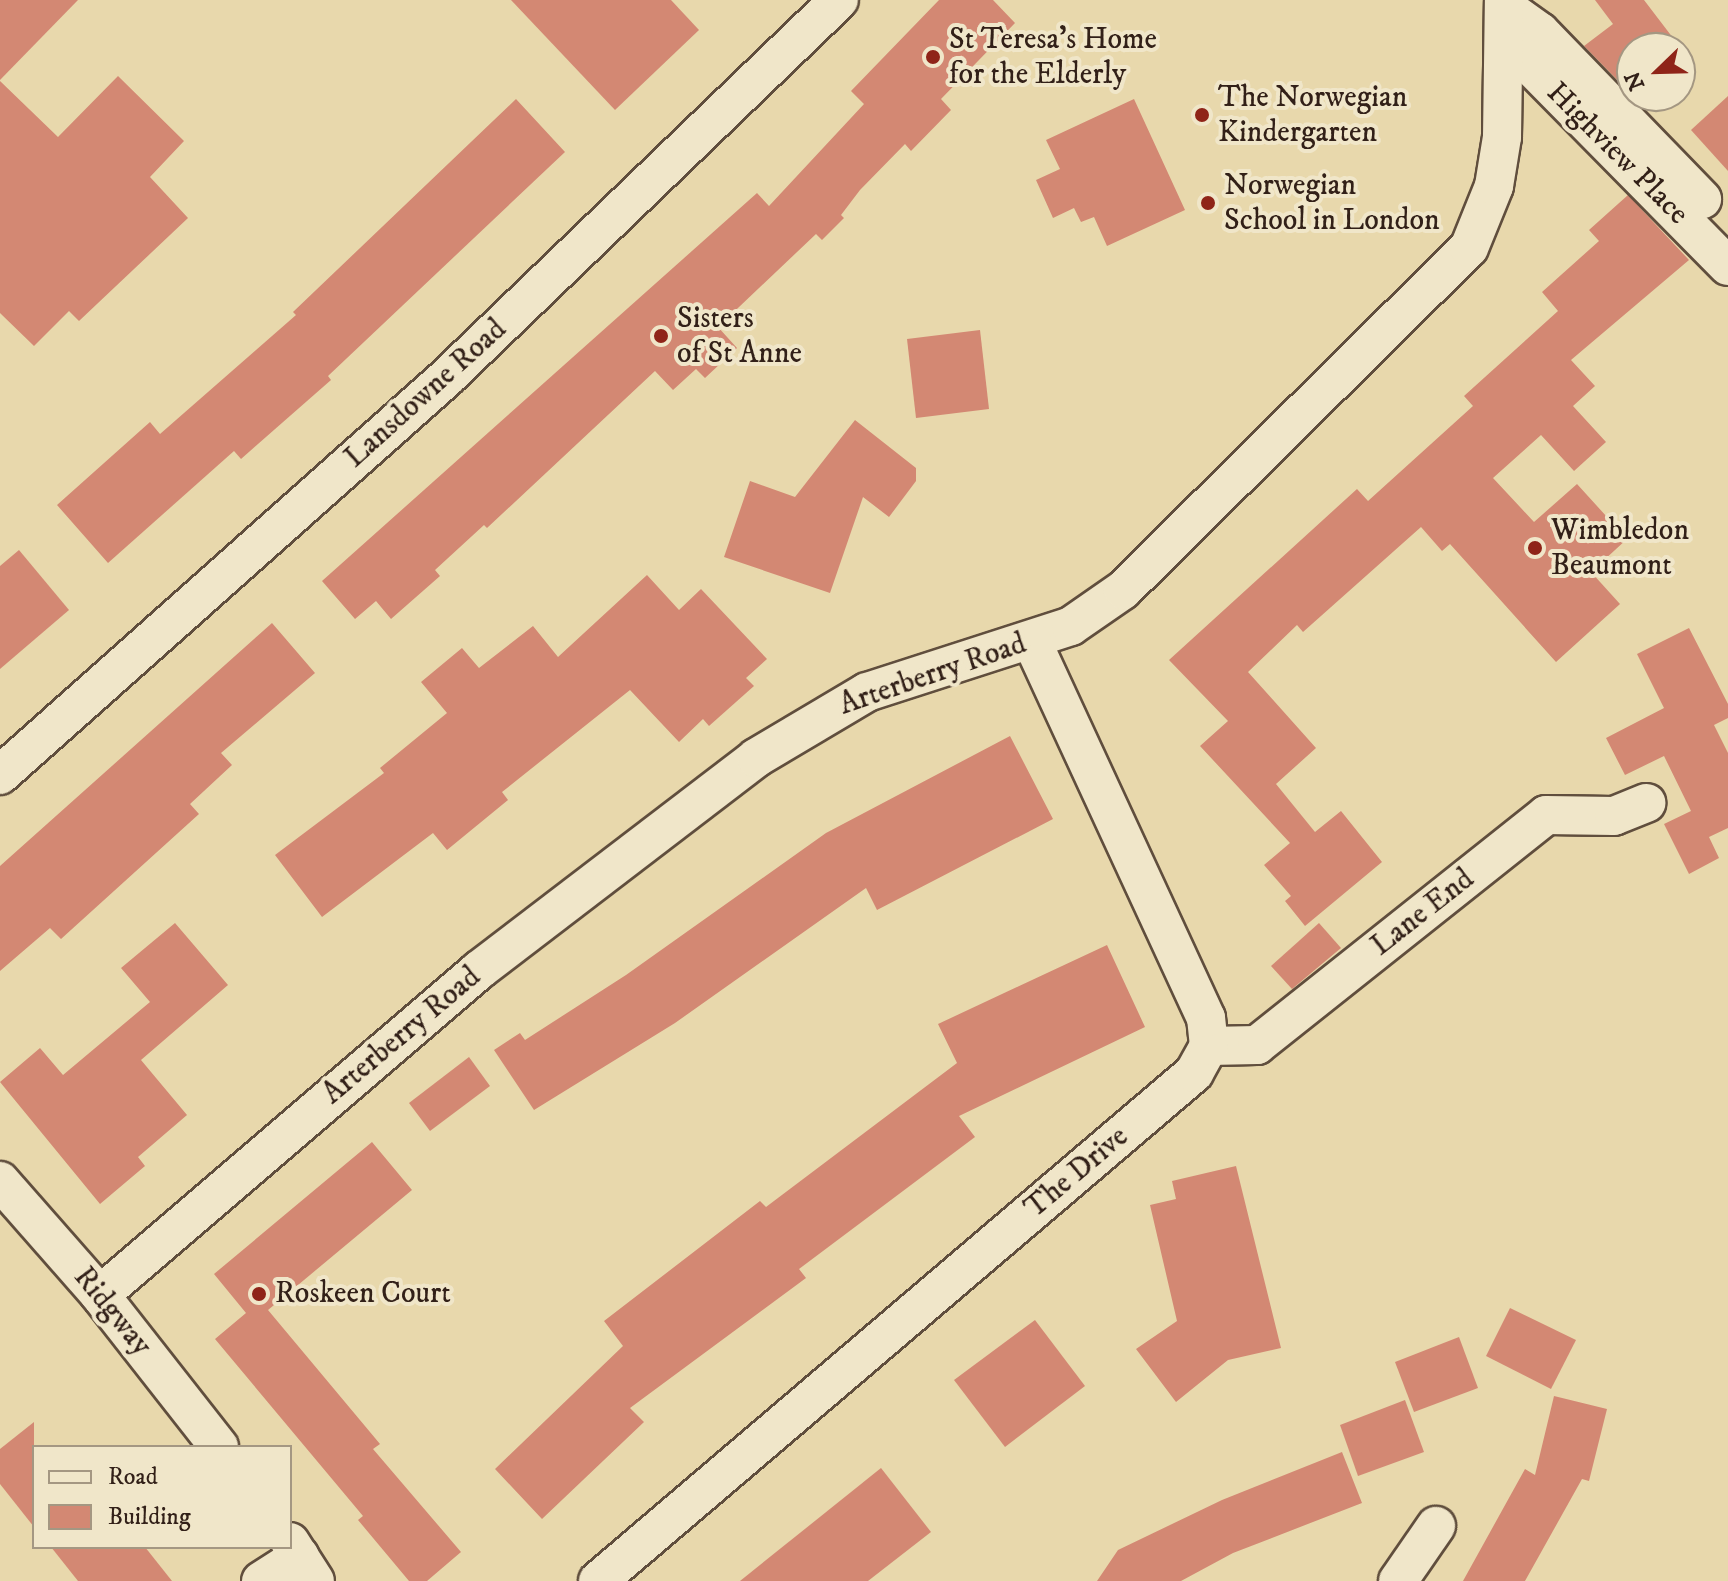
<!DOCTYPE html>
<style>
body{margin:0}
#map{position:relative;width:1728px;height:1581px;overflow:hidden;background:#e8d8ac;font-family:"IM FELL DW Pica",serif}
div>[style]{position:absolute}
.building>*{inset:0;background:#d38873}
.roads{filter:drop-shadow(2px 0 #604e3d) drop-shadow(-2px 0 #604e3d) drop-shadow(0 2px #604e3d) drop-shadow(0 -2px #604e3d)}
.minor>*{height:38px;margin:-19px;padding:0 19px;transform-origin:19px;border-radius:19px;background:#f0e6c9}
.dots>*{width:22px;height:22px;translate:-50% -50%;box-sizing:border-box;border:4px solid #f0e6c9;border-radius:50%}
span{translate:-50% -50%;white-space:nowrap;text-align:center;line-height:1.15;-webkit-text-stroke:8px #f0e6c9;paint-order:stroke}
.poi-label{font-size:30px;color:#322018}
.left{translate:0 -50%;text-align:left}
.street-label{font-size:30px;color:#322018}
.legend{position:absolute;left:32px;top:1445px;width:260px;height:104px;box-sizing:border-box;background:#f0e6c9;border:2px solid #a49782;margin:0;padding:10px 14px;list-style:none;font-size:24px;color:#322018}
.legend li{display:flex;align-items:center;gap:16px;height:40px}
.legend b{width:40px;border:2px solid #a49782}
.north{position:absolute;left:1616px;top:32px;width:80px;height:80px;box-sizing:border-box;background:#f0e6c9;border:2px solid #a49782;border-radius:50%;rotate:247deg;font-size:22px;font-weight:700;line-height:32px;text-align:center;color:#322018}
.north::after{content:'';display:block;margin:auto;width:28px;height:36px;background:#8f2418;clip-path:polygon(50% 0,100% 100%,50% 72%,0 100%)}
</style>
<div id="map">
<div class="building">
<i style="clip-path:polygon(0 0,78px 0,0 80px)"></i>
<i style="clip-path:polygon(511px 0,671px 0,699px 30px,615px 110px)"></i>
<i style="clip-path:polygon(939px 0,993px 0,1015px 23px,941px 99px,951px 110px,911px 151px,905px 144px,860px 190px,841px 215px,844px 218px,822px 240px,816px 234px,718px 327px,737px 348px,705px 378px,696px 369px,673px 390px,655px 371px,487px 528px,484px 525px,435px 570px,440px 576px,391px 619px,376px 601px,355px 619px,322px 581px,757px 193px,769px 206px,864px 104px,851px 91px)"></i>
<i style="clip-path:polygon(1595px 0,1644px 0,1686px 55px,1680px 60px,1680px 48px,1632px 48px,1632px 95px,1584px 46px,1613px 24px)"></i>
<i style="clip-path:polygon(118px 76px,184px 141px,150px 177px,188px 218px,79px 321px,69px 311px,34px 346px,0 313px,0 81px,58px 137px)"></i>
<i style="clip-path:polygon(1728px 96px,1728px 171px,1691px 130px)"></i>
<i style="clip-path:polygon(516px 99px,565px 152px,328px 376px,331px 380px,241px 459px,234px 451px,108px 563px,57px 505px,150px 422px,160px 434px,296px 315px,293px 312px)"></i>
<i style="clip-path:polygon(1134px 99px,1185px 210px,1107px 246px,1094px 217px,1081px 222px,1074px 208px,1053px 218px,1036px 180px,1060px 169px,1046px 140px)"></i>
<i style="clip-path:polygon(1628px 195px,1689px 260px,1571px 360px,1595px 386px,1573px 406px,1606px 442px,1574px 471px,1541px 435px,1493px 478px,1534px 522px,1577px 484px,1627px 539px,1591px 572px,1620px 604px,1556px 662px,1450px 544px,1442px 551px,1421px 527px,1303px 632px,1297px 625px,1248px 672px,1316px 748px,1276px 784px,1315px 832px,1341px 811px,1382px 862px,1305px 926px,1285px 901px,1291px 896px,1264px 865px,1290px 843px,1200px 746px,1228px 721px,1169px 660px,1357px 489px,1368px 501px,1473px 406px,1464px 396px,1558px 311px,1542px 292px,1599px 241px,1589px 230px)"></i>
<i style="clip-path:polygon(980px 330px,989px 409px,916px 418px,907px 339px)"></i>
<i style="clip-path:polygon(855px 420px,916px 468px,916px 481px,889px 517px,863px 497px,830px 593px,724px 557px,750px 481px,795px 497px)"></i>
<i style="clip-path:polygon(19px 550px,69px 610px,0 669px,0 566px)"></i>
<i style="clip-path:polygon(647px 575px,679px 610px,701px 589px,767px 659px,746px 678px,754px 686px,709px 726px,703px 719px,679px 742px,630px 690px,502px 792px,508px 800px,447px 850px,433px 833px,322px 917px,275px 855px,384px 773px,380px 768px,447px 713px,421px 682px,462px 648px,479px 668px,533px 626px,558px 657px)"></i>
<i style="clip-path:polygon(272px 623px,315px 673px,221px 753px,232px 765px,190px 804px,199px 814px,61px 939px,50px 928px,0 971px,0 866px)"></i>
<i style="clip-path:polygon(1689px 628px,1728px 704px,1728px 718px,1714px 725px,1728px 753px,1728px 828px,1709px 837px,1719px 858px,1689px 874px,1664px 824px,1691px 811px,1664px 756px,1625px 775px,1606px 738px,1664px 708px,1637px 654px)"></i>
<i style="clip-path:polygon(1010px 736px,1053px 819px,877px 910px,866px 888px,675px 1023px,534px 1110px,494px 1050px,520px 1033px,525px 1040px,626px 975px,826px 833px)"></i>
<i style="clip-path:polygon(175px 923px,228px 985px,141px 1060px,187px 1115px,138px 1157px,145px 1166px,100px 1204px,0 1082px,40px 1048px,63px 1075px,150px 1002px,121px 968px)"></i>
<i style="clip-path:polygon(1319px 923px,1341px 948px,1292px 989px,1271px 966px)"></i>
<i style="clip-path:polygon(1107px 945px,1145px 1027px,959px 1116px,975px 1137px,799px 1269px,806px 1278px,630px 1408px,644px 1422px,542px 1519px,495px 1469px,623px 1346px,604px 1321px,760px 1201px,766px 1207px,957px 1063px,938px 1024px)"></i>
<i style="clip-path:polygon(469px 1057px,490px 1086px,430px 1131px,409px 1103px)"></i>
<i style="clip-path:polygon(372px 1142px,412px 1190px,268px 1310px,380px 1444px,373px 1449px,461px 1552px,427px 1581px,409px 1581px,358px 1520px,363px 1516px,215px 1339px,246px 1313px,214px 1274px)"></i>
<i style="clip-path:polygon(1236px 1166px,1281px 1348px,1228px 1360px,1176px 1402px,1136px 1349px,1177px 1321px,1150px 1205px,1176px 1199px,1172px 1181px)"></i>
<i style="clip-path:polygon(1510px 1308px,1576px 1340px,1551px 1389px,1486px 1356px)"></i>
<i style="clip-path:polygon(1035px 1320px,1085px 1386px,1005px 1447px,954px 1380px)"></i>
<i style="clip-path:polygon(1459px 1337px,1478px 1388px,1414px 1412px,1395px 1362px)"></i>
<i style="clip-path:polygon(1554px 1396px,1607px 1409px,1589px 1481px,1582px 1479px,1525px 1581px,1463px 1581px,1525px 1469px,1535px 1475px)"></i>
<i style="clip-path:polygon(1405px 1400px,1424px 1452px,1358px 1476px,1340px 1425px)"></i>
<i style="clip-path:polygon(34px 1422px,34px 1527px,0 1484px,0 1449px)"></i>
<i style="clip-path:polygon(1342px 1452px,1362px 1503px,1233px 1553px,1181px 1581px,1097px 1581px,1118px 1550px,1222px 1500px)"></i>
<i style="clip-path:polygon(881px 1468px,931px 1532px,868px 1581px,740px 1581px)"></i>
<i style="clip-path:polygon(51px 1547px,145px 1547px,172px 1581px,78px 1581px)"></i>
</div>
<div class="roads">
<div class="minor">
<i style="left:1505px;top:7px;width:43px;rotate:35.5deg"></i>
<i style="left:1540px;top:32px;width:233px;rotate:45.9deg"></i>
<i style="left:1506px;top:41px;width:316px;rotate:45.4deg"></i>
<i style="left:0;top:775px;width:597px;rotate:-41.67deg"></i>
<i style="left:446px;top:378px;width:545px;rotate:-43.89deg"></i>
<i style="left:1209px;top:1046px;width:48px;rotate:-1.2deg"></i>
<i style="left:1257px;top:1045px;width:369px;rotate:-38.5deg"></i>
<i style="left:1546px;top:815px;width:68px;rotate:0.8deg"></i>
<i style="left:1614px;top:816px;width:35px;rotate:-22deg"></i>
<i style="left:0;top:1181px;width:152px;rotate:48.7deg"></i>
<i style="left:100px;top:1295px;width:193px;rotate:51.9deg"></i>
<i style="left:100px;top:1295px;width:499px;rotate:-40.6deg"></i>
<i style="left:479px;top:970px;width:349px;rotate:-37.4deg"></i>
<i style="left:756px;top:758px;width:129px;rotate:-30.7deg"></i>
<i style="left:867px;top:692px;width:214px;rotate:-17.9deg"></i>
<i style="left:1071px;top:626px;width:63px;rotate:-34.7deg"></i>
<i style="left:1123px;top:590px;width:486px;rotate:-44.7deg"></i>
<i style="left:1469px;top:248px;width:67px;rotate:-68deg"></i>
<i style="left:1494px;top:186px;width:50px;rotate:-80.7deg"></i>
<i style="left:1502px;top:137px;width:137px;rotate:-89.2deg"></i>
<i style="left:290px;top:1542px;width:46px;rotate:57.3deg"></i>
<i style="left:261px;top:1581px;width:46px;rotate:-32.7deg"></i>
<i style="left:598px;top:1581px;width:783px;rotate:-40.44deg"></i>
<i style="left:1194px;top:1073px;width:31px;rotate:-61deg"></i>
<i style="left:1209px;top:1046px;width:28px;rotate:-96deg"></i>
<i style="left:1206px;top:1018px;width:415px;rotate:-114.8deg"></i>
<i style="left:1398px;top:1581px;width:67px;rotate:-55.4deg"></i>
</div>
</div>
<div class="dots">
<i style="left:933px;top:57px;background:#8f2418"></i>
<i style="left:1202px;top:115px;background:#8f2418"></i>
<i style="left:1208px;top:203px;background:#8f2418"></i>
<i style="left:661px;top:336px;background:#8f2418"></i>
<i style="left:1535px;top:548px;background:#8f2418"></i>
<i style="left:259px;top:1294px;background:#8f2418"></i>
</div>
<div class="poi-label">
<span class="left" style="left:949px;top:57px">St Teresa's Home<br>for the Elderly</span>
<span class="left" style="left:1218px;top:115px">The Norwegian<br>Kindergarten</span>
<span class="left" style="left:1224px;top:203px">Norwegian<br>School in London</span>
<span class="left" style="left:677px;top:336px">Sisters<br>of St Anne</span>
<span class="left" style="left:1551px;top:548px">Wimbledon<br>Beaumont</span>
<span class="left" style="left:275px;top:1294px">Roskeen Court</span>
</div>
<div class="street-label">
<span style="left:1617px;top:154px;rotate:45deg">Highview Place</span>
<span style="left:426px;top:394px;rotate:-42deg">Lansdowne Road</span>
<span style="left:933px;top:675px;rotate:-19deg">Arterberry Road</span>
<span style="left:1423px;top:913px;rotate:-38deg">Lane End</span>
<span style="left:402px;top:1036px;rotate:-40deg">Arterberry Road</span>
<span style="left:1077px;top:1173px;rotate:-40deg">The Drive</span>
<span style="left:112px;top:1312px;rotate:51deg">Ridgway</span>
</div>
<ul class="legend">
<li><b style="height:10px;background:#f0e6c9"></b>Road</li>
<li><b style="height:22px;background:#d38873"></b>Building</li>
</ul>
<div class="north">N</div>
</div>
